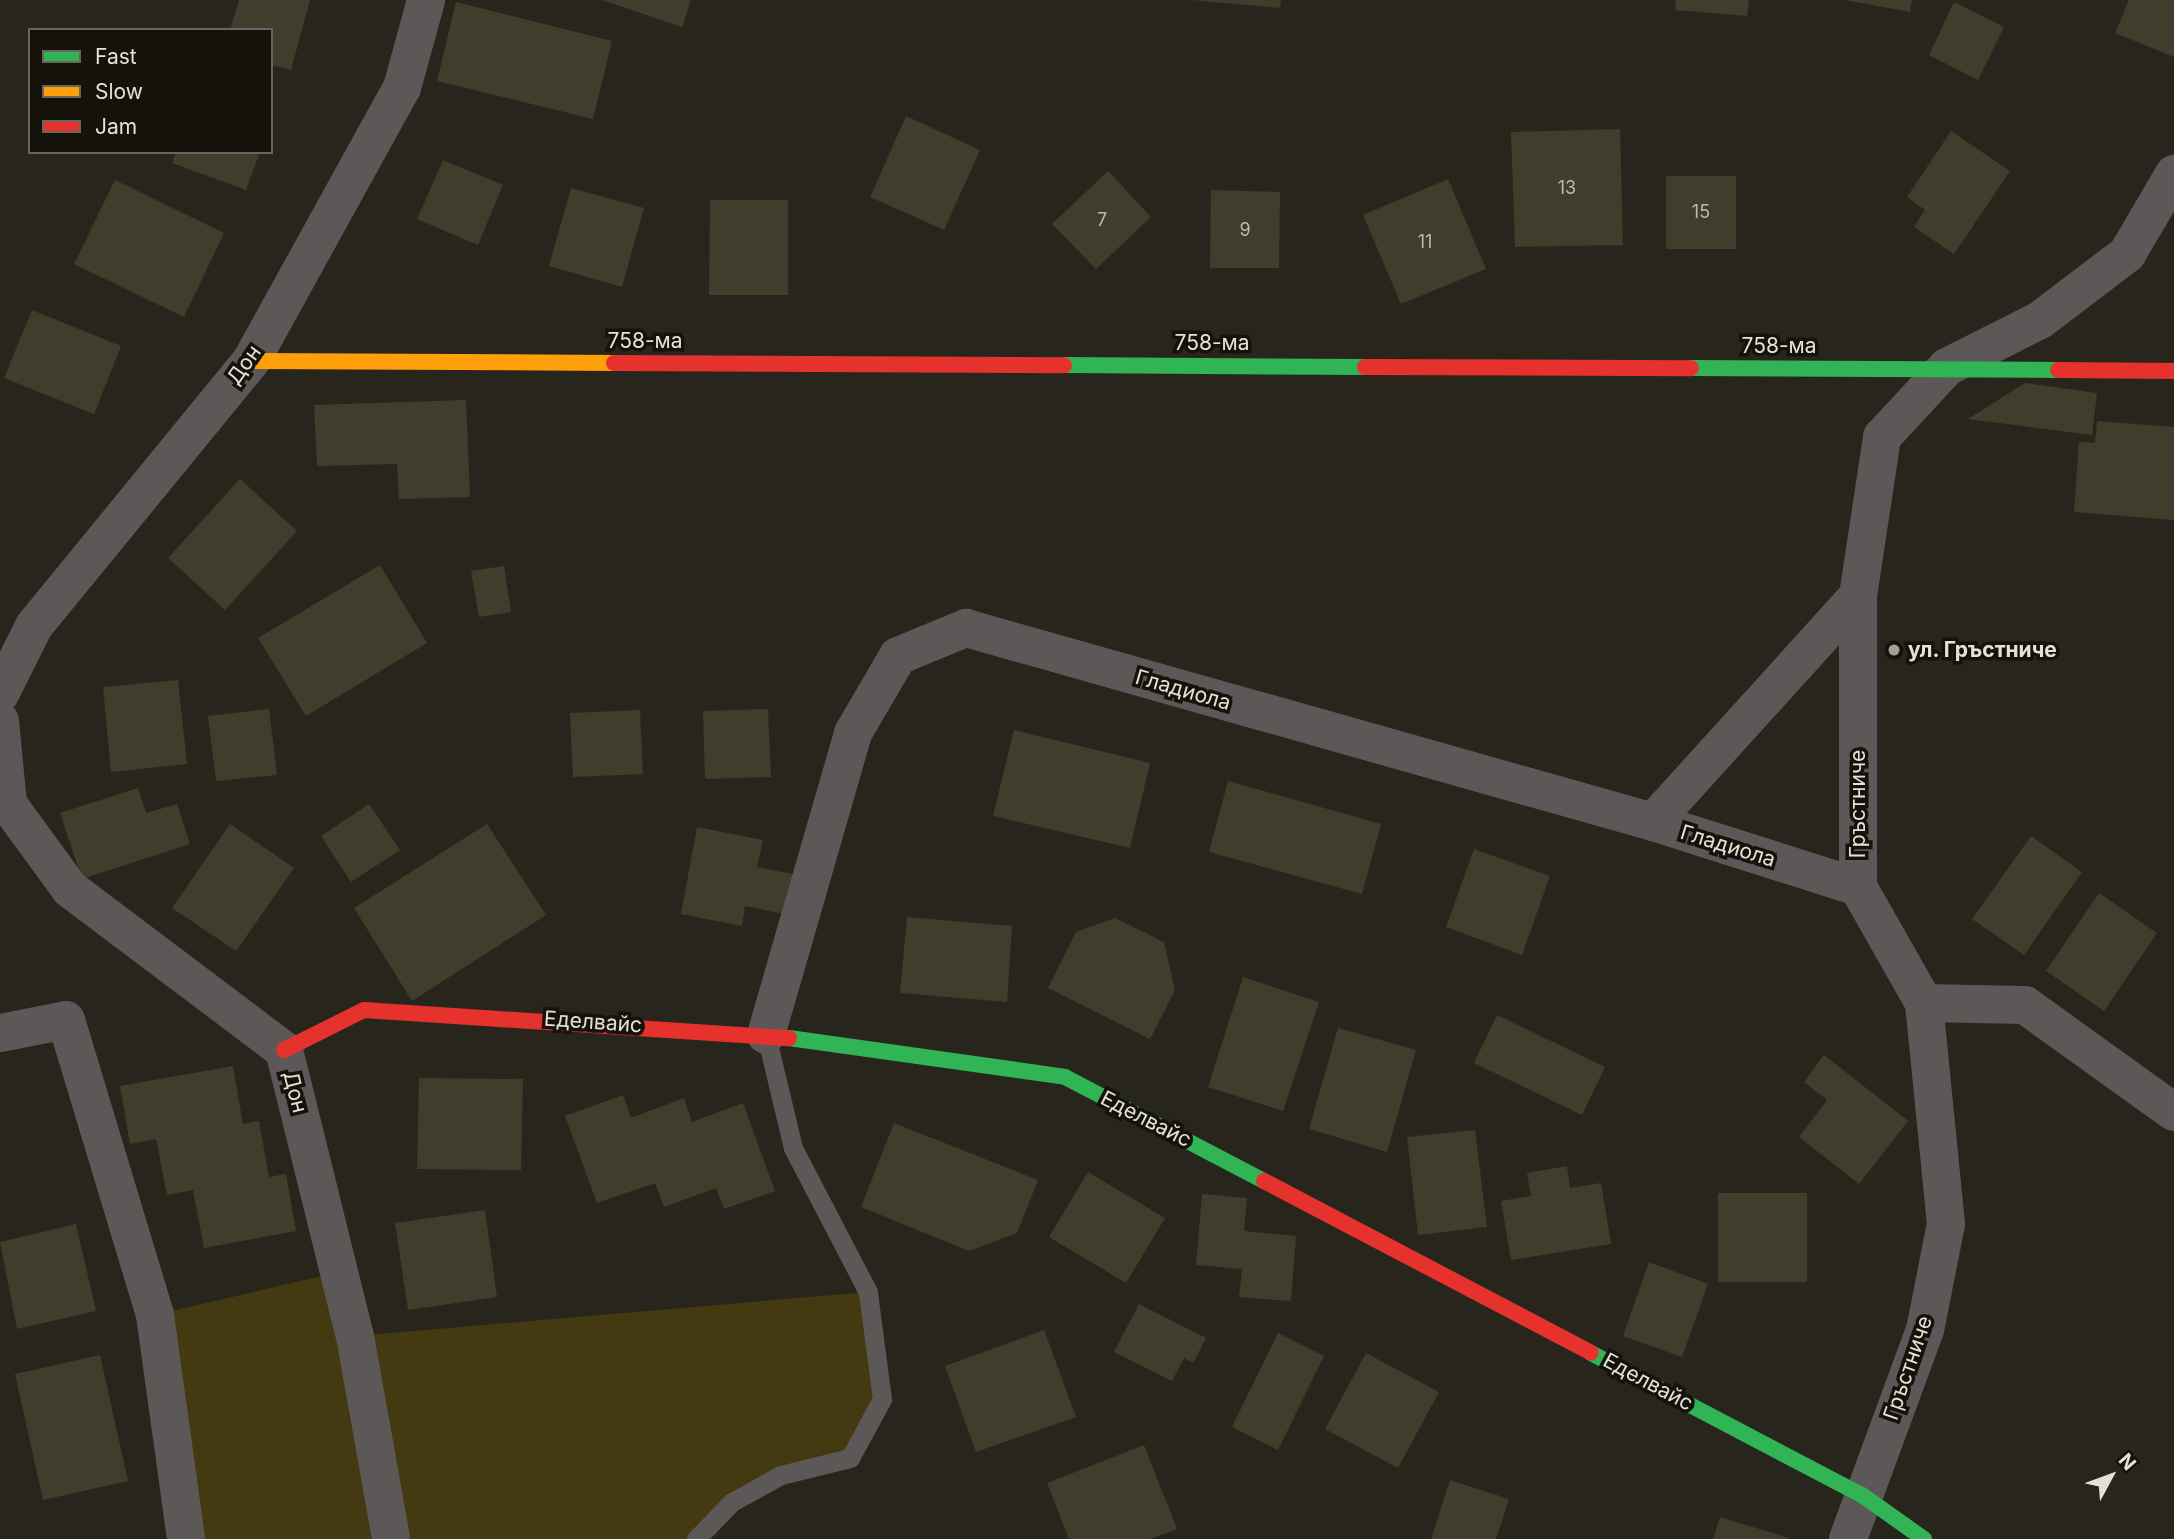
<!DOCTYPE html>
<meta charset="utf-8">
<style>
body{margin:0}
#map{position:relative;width:2174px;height:1539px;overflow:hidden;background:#28261c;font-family:Inter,sans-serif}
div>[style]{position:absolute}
.green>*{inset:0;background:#443a12}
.building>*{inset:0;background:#403d2c}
.lane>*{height:19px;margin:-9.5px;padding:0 9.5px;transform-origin:9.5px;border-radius:9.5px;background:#5c5858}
.street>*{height:38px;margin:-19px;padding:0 19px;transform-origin:19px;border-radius:19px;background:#5c5858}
.fast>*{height:16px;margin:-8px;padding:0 8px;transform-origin:8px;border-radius:8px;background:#30b455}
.slow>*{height:16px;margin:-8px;padding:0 8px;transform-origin:8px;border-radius:8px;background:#ff9f0a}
.jam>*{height:16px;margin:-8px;padding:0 8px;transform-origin:8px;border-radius:8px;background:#e5322d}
.dots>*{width:19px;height:19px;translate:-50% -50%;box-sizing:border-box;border:4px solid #14120a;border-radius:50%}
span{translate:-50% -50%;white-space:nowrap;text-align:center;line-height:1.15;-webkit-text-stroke:7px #14120a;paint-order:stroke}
.number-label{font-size:18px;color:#bbb9ac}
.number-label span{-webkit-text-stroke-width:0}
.street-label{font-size:21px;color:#e4e2d6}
.poi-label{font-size:21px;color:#e4e2d6;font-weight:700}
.left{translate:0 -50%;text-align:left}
.legend{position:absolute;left:28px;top:28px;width:245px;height:126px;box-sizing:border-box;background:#14120a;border:2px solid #67655c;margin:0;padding:9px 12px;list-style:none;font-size:21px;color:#e4e2d6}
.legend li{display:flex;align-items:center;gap:14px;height:35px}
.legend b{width:35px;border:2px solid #67655c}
.north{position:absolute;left:2076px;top:1441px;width:70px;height:70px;-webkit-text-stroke:5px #14120a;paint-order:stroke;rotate:49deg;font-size:19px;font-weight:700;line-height:28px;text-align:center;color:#e4e2d6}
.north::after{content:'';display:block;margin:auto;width:24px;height:32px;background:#e4e2d6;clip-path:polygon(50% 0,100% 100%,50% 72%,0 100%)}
</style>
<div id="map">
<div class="green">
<i style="clip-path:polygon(339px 1272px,355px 1336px,868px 1292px,882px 1399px,850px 1458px,781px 1475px,696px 1539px,186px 1539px,155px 1315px)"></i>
</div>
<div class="building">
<i style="clip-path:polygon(239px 0,310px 0,291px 70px,271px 65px,271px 30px,230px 30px)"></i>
<i style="clip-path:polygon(602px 0,691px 0,682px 27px)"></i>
<i style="clip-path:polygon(1192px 0,1281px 0,1280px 8px)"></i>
<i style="clip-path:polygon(1676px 0,1749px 0,1747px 16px,1675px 10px)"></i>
<i style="clip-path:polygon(1845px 0,1912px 0,1910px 12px)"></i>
<i style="clip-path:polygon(2129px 0,2174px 0,2174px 57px,2115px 33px)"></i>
<i style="clip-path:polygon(456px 2px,612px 41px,593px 119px,437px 81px)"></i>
<i style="clip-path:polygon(1954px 2px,2004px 27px,1978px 80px,1929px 55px)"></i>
<i style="clip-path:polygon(906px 116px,980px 150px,944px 230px,870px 197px)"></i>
<i style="clip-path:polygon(1620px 129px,1623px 245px,1515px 247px,1511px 132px)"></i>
<i style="clip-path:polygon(1951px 131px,2010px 171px,1954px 254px,1914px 227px,1925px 210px,1907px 197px)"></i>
<i style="clip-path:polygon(176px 152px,260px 152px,246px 190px,172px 163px)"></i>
<i style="clip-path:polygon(443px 160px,503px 185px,478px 245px,417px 219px)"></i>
<i style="clip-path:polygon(1108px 171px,1151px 217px,1096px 269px,1052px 224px)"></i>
<i style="clip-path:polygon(1666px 176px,1736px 176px,1736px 249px,1666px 249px)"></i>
<i style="clip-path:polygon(1448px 179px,1486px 269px,1401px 304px,1363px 215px)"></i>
<i style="clip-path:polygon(115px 180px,224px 233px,184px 317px,74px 264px)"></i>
<i style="clip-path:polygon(571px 188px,644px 208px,622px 287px,549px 266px)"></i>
<i style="clip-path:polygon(1211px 190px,1280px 192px,1279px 268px,1210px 268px)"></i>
<i style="clip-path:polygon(710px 200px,788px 200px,788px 295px,709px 295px)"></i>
<i style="clip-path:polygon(32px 310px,121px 346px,94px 414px,4px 378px)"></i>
<i style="clip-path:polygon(2025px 383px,2097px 393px,2092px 435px,1968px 419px)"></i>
<i style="clip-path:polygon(466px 400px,470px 497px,399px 499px,397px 464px,317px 466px,314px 405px)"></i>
<i style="clip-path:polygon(2097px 421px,2174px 427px,2174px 520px,2074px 512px,2079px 442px,2095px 443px)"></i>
<i style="clip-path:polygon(240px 479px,297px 531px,225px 610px,168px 558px)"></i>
<i style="clip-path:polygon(380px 565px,427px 643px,306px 716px,258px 638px)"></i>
<i style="clip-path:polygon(504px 566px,511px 612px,479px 617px,471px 571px)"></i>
<i style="clip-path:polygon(178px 680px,187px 764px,111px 772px,103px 687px)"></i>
<i style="clip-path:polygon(269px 709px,277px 775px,216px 781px,208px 716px)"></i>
<i style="clip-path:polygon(768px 709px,771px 777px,705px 779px,703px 711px)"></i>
<i style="clip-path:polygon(640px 710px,643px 774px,573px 777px,570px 713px)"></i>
<i style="clip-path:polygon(1014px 730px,1150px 763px,1130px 848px,993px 816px)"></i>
<i style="clip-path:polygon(1228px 781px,1381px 824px,1362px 894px,1209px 852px)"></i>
<i style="clip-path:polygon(138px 788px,146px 813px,177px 804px,190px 844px,82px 879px,60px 813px)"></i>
<i style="clip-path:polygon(369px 804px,400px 850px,351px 882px,321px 836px)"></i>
<i style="clip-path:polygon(230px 824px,294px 868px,236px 951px,172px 908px)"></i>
<i style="clip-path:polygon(487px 824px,546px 915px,412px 1001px,354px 908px)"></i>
<i style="clip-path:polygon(697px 827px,763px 840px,757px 867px,803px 876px,795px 916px,745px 906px,742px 926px,681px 914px)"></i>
<i style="clip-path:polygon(2031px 836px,2082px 872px,2024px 955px,1972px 919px)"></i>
<i style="clip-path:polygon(1474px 849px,1550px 876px,1522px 955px,1446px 927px)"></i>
<i style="clip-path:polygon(2099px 893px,2157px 933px,2104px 1011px,2046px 971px)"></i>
<i style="clip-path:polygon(907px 917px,1012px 926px,1007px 1002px,900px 993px)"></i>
<i style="clip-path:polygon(1115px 918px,1164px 942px,1175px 990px,1150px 1039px,1048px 988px,1076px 932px)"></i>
<i style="clip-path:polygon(1243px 977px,1319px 1002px,1283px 1111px,1208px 1087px)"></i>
<i style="clip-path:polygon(1497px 1015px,1605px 1067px,1582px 1115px,1474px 1063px)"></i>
<i style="clip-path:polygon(1338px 1028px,1416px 1050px,1387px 1152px,1309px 1129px)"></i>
<i style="clip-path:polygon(1824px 1055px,1908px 1121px,1859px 1184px,1799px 1137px,1827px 1100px,1804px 1082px)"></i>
<i style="clip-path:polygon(233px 1066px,243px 1124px,259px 1121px,269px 1177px,286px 1174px,296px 1231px,204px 1248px,193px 1190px,167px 1195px,156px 1139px,130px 1144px,120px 1086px)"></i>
<i style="clip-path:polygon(419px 1078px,523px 1079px,521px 1170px,417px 1169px)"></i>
<i style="clip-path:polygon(623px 1095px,631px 1118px,684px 1098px,692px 1122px,743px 1103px,775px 1191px,724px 1209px,716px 1188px,664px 1207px,655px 1183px,597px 1203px,565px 1116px)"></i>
<i style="clip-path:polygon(894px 1123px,1038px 1180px,1017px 1233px,969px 1251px,861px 1207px)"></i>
<i style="clip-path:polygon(1475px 1130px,1487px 1227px,1418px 1235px,1407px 1137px)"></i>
<i style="clip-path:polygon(1567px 1166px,1570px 1188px,1601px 1183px,1611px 1244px,1511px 1260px,1501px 1201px,1531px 1196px,1527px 1173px)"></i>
<i style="clip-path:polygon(1088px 1172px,1165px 1218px,1126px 1283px,1049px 1237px)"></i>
<i style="clip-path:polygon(1718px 1193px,1807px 1193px,1807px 1282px,1718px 1282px)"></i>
<i style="clip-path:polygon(1202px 1194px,1247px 1198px,1244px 1231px,1296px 1236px,1291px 1301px,1239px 1297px,1242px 1269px,1196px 1265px)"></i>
<i style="clip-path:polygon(485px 1210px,497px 1297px,408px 1310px,395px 1223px)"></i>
<i style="clip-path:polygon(76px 1224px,96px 1311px,17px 1329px,0 1242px)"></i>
<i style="clip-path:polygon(1649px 1262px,1708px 1284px,1682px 1357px,1623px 1336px)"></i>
<i style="clip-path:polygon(1139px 1304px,1206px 1338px,1193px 1363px,1184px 1358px,1172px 1381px,1114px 1352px)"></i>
<i style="clip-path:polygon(1044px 1330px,1076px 1417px,976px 1452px,945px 1366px)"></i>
<i style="clip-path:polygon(1278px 1333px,1324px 1356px,1278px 1450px,1232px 1427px)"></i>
<i style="clip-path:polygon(1366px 1353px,1439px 1392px,1398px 1468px,1325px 1429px)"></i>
<i style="clip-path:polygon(100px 1355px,128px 1481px,43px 1500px,15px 1374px)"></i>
<i style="clip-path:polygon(1144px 1445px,1177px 1529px,1151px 1539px,1069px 1539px,1047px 1483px)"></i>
<i style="clip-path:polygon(1450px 1480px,1509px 1499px,1496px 1539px,1431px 1539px)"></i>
<i style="clip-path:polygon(1720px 1517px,1789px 1538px,1789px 1539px,1713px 1539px)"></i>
</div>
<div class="lane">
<i style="left:696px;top:1539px;width:52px;rotate:-45.8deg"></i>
<i style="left:732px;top:1502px;width:56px;rotate:-28.9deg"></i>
<i style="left:781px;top:1475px;width:71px;rotate:-13.8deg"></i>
<i style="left:850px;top:1458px;width:67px;rotate:-61.5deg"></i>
<i style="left:882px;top:1399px;width:108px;rotate:-97.5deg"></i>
<i style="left:868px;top:1292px;width:162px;rotate:-117.5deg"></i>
<i style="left:793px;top:1148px;width:116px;rotate:-103.4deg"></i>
</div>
<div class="street">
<i style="left:0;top:694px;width:76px;rotate:-63.4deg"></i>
<i style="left:34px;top:626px;width:343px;rotate:-50.7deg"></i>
<i style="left:251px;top:361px;width:312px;rotate:-61.1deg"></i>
<i style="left:402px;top:88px;width:91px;rotate:-74.7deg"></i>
<i style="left:0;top:721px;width:83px;rotate:84.5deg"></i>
<i style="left:8px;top:804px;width:105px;rotate:53.9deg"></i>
<i style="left:70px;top:889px;width:268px;rotate:37deg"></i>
<i style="left:284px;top:1050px;width:295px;rotate:76.1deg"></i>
<i style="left:355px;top:1336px;width:206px;rotate:79.9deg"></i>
<i style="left:1653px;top:822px;width:305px;rotate:-47.8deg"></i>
<i style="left:1924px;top:1003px;width:101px;rotate:1.1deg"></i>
<i style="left:2025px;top:1005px;width:183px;rotate:35.7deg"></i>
<i style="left:0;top:1033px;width:67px;rotate:-11.1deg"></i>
<i style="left:66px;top:1020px;width:308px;rotate:73.2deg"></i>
<i style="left:155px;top:1315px;width:226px;rotate:82.1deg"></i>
<i style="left:766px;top:1035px;width:314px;rotate:-73.9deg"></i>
<i style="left:853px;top:733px;width:89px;rotate:-59.7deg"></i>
<i style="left:898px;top:656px;width:74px;rotate:-22.4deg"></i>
<i style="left:966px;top:628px;width:714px;rotate:15.77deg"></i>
<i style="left:1653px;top:822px;width:215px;rotate:17.6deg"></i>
<i style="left:1848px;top:1539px;width:223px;rotate:-69.8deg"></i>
<i style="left:1925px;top:1330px;width:108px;rotate:-78.8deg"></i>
<i style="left:1946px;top:1224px;width:222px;rotate:-95.7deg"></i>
<i style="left:1924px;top:1003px;width:133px;rotate:-119.6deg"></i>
<i style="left:1858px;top:887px;width:291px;rotate:-90deg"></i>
<i style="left:1858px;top:596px;width:161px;rotate:-81.4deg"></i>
<i style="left:1882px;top:437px;width:96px;rotate:-47.1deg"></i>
<i style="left:1947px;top:367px;width:104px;rotate:-26.8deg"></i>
<i style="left:2040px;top:320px;width:109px;rotate:-37.2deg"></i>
<i style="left:2127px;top:254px;width:93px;rotate:-59.6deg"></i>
</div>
<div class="fast">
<i style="left:1064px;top:365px;width:301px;rotate:0.4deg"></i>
<i style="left:1691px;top:368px;width:367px;rotate:0.3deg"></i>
<i style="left:789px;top:1038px;width:279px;rotate:8deg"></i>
<i style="left:1065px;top:1077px;width:225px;rotate:27.6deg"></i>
<i style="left:1591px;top:1353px;width:306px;rotate:27.7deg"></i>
<i style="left:1862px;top:1495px;width:76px;rotate:35.4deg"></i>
</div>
<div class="slow">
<i style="left:251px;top:361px;width:363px;rotate:0.3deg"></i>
</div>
<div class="jam">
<i style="left:614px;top:363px;width:450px;rotate:0.3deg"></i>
<i style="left:1365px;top:367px;width:326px;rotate:0.2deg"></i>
<i style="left:2058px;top:370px;width:116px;rotate:0.5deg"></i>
<i style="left:284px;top:1050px;width:89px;rotate:-26.6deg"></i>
<i style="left:364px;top:1010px;width:426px;rotate:3.8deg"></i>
<i style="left:1264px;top:1181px;width:369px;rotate:27.7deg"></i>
</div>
<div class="dots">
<i style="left:1894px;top:650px;background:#a2a095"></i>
</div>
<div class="number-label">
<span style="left:1567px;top:188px">13</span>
<span style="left:1701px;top:212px">15</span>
<span style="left:1102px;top:220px">7</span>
<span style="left:1245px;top:230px">9</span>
<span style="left:1425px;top:242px">11</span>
</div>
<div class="street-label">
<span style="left:645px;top:341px">758-ма</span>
<span style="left:1212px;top:343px">758-ма</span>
<span style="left:1779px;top:346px">758-ма</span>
<span style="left:244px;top:365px;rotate:-55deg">Дон</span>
<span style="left:1183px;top:690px;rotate:16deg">Гладиола</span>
<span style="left:1858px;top:804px;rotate:-90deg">Гръстниче</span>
<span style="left:1728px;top:846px;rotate:17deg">Гладиола</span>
<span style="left:593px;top:1022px;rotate:4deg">Еделвайс</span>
<span style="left:295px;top:1092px;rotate:76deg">Дон</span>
<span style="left:1146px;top:1119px;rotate:27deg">Еделвайс</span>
<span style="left:1908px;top:1368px;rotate:-71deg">Гръстниче</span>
<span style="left:1648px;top:1382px;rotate:28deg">Еделвайс</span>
</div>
<div class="poi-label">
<span class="left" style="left:1908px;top:650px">ул. Гръстниче</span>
</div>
<ul class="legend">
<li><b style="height:9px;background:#30b455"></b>Fast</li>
<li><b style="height:9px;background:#ff9f0a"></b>Slow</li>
<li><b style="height:9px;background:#e5322d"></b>Jam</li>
</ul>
<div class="north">N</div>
</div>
